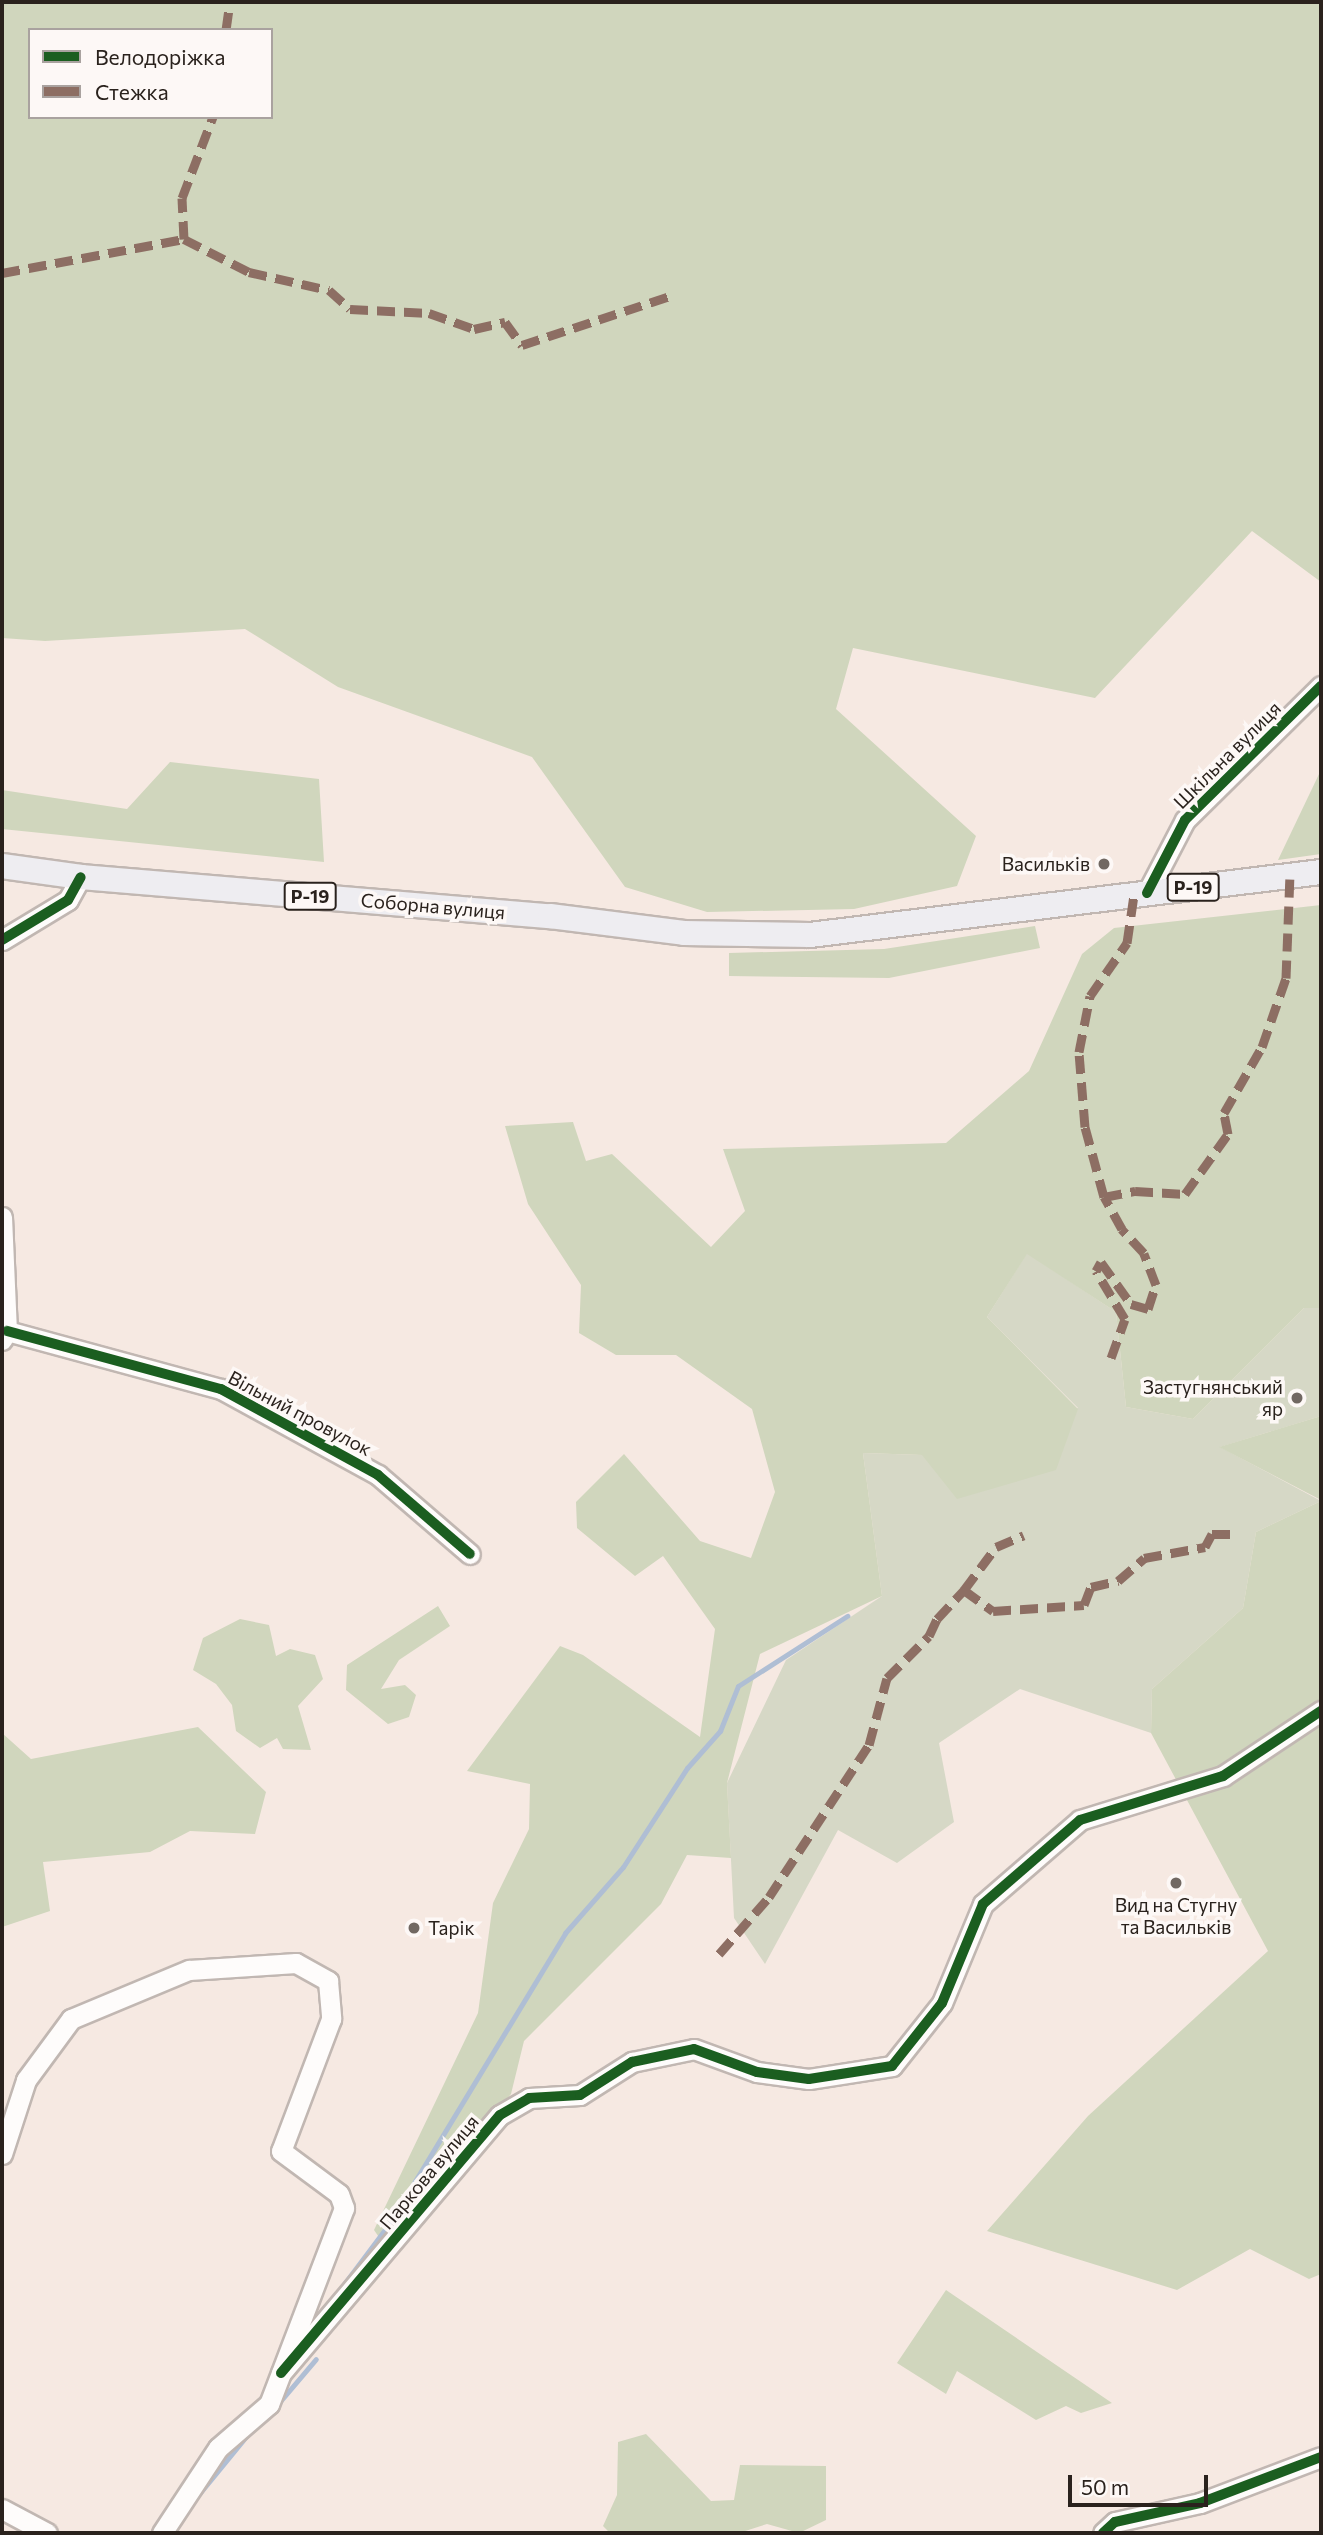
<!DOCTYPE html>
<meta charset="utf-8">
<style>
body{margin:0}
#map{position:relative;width:1323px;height:2535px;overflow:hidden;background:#f6e9e2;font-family:Commissioner,sans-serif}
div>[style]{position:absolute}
.green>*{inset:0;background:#d6d8c6}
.forest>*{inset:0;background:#d0d6bd}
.stream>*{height:5px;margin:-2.5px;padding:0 2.5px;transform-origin:2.5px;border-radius:2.5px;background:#afbed4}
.roads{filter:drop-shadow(2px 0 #c1b7b2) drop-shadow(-2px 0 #c1b7b2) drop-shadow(0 2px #c1b7b2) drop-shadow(0 -2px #c1b7b2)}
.minor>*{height:19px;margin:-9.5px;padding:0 9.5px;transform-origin:9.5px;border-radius:9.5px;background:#fefcfb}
.major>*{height:24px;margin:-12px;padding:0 12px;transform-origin:12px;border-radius:12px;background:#eeedf1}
.quiet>*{height:9px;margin-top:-4.5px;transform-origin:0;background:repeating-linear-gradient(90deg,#8d6e63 0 18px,transparent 0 27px)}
.cycleway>*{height:10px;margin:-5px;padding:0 5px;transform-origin:5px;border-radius:5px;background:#1b5e20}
.dots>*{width:19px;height:19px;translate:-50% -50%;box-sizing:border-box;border:4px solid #fdf8f6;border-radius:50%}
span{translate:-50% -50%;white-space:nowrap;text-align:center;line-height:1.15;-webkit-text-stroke:7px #fdf8f6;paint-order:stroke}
.shield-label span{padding:2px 5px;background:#fdf8f6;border:2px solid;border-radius:5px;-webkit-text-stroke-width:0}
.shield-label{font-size:18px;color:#2a221d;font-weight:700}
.street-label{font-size:19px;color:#2a221d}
.poi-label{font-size:19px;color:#2a221d}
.right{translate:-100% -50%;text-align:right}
.left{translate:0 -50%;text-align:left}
.frame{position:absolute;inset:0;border:4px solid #2a221d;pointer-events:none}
.legend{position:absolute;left:28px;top:28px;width:245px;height:91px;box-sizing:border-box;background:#fdf8f6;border:2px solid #a9a29f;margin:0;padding:9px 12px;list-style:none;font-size:21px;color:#2a221d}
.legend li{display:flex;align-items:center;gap:14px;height:35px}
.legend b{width:35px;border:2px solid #a9a29f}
.scale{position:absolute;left:1068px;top:2475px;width:140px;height:32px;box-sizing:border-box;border:4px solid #2a221d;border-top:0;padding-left:9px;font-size:21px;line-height:24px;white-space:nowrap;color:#2a221d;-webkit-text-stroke:5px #fdf8f6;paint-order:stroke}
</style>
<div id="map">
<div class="green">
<i style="clip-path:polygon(1027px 1253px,1116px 1312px,1126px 1407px,1193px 1419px,1304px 1308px,1321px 1308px,1321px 1416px,1220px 1447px,1321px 1501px,1256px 1532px,1243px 1608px,1152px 1689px,1151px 1733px,1020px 1689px,939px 1743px,954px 1822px,897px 1863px,838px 1830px,765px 1964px,734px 1918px,727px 1783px,786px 1660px,882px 1596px,863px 1453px,922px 1455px,1078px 1408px,987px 1317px)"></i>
</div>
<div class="forest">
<i style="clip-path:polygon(evenodd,2px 2px,1321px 2px,1321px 582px,1252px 531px,1095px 698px,853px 648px,836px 709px,976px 836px,957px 886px,854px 909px,707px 912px,625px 887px,532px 757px,338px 687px,245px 629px,45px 641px,2px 638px,2px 2px,30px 30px,271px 30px,271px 117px,30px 117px,30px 30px)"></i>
<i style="clip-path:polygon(170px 762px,319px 779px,324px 862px,2px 829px,2px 790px,127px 809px)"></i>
<i style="clip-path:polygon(1320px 772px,1321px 854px,1278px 860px)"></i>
<i style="clip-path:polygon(1321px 905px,1321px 1308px,1304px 1308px,1193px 1419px,1126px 1407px,1116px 1312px,1027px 1254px,987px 1317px,1078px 1409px,1056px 1470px,957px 1499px,922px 1455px,863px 1453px,882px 1596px,760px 1654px,727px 1783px,731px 1858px,687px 1855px,661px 1904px,524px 2041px,511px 2094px,385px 2246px,374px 2230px,478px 2013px,493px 1903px,529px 1829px,530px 1784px,467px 1771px,560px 1646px,583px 1655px,700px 1737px,715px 1629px,663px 1556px,635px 1576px,577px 1528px,576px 1502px,624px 1454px,700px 1541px,751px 1558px,775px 1492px,752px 1409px,676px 1355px,616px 1355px,579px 1333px,581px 1285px,528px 1204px,505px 1126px,573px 1122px,586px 1161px,612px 1154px,711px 1247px,745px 1211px,723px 1149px,946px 1143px,1029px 1071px,1082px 954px,1114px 928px)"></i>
<i style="clip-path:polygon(1035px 926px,1040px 948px,889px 978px,729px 976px,729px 953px,884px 949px)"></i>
<i style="clip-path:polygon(1321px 1416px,1321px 1500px,1219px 1447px)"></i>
<i style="clip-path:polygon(1321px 1501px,1321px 2274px,1309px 2279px,1250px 2249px,1177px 2290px,987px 2231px,1088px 2116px,1268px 1951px,1151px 1733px,1152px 1689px,1243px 1608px,1256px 1532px)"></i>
<i style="clip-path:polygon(438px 1606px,450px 1626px,399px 1660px,381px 1689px,405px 1685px,416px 1695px,409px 1717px,388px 1724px,346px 1690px,347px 1665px)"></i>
<i style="clip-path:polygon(240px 1619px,269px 1625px,276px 1656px,290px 1649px,315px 1655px,323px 1679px,298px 1706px,311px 1750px,283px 1749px,277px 1738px,260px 1748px,236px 1731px,232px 1705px,216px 1684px,193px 1670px,203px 1638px)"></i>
<i style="clip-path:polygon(198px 1727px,266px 1792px,255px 1834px,190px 1831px,150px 1852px,43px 1862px,50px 1911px,2px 1927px,2px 1733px,31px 1759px)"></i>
<i style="clip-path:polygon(946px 2290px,1112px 2403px,1081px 2413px,1066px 2406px,1036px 2420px,957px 2371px,946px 2394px,897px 2363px)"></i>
<i style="clip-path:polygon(646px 2434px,711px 2501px,734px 2500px,740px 2465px,826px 2466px,826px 2520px,799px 2533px,767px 2524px,739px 2533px,610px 2533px,603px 2526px,617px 2495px,618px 2442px)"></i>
</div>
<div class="stream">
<i style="left:338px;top:2292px;width:85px;rotate:-53.1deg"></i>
<i style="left:389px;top:2224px;width:340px;rotate:-58.8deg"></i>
<i style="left:565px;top:1933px;width:88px;rotate:-48.7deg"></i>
<i style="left:623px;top:1867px;width:118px;rotate:-57.1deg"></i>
<i style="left:687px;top:1768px;width:50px;rotate:-48.3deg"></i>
<i style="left:720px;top:1731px;width:48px;rotate:-68.2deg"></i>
<i style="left:738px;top:1686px;width:130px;rotate:-32.7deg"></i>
<i style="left:277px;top:2405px;width:60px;rotate:-49.7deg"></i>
<i style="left:199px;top:2494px;width:77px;rotate:-50.8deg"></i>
</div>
<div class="roads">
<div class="minor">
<i style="left:1147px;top:893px;width:82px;rotate:-62.5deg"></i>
<i style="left:1185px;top:820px;width:191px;rotate:-44.6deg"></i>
<i style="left:2px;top:940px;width:77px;rotate:-31.2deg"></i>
<i style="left:68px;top:900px;width:26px;rotate:-61deg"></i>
<i style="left:2px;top:1217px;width:114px;rotate:87.5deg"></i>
<i style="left:7px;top:1331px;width:10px;rotate:119deg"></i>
<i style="left:7px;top:1331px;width:222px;rotate:15.2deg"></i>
<i style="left:221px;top:1389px;width:179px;rotate:28.7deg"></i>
<i style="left:378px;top:1475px;width:121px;rotate:40.7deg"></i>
<i style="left:2px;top:2154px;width:78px;rotate:-72deg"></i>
<i style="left:26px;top:2080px;width:76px;rotate:-53.6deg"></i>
<i style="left:71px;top:2019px;width:128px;rotate:-22.6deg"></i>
<i style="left:189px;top:1970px;width:107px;rotate:-3.7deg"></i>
<i style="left:296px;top:1963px;width:37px;rotate:29deg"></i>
<i style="left:328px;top:1981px;width:38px;rotate:85deg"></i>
<i style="left:331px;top:2019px;width:141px;rotate:110.7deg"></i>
<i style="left:281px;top:2151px;width:72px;rotate:36.6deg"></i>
<i style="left:339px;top:2194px;width:15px;rotate:70deg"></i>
<i style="left:344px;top:2208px;width:210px;rotate:110.9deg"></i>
<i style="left:269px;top:2404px;width:67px;rotate:139.2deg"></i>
<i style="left:218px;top:2448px;width:102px;rotate:123.4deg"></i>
<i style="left:281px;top:2373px;width:338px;rotate:-49.7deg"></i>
<i style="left:500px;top:2115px;width:34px;rotate:-30deg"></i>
<i style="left:529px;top:2098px;width:51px;rotate:-3.4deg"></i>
<i style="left:580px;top:2095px;width:62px;rotate:-32.4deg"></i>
<i style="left:632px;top:2062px;width:63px;rotate:-11.8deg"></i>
<i style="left:694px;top:2049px;width:67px;rotate:20.1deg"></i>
<i style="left:757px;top:2072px;width:52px;rotate:7.7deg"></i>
<i style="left:809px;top:2079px;width:84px;rotate:-8.9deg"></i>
<i style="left:892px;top:2066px;width:80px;rotate:-51.6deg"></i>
<i style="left:942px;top:2003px;width:107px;rotate:-67.5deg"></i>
<i style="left:983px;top:1904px;width:128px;rotate:-40.9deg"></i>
<i style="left:1080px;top:1820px;width:150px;rotate:-17.1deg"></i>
<i style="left:1223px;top:1776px;width:118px;rotate:-33.6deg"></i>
<i style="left:2px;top:2509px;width:51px;rotate:28.1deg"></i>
<i style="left:1103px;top:2533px;width:16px;rotate:-43deg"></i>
<i style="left:1115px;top:2522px;width:87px;rotate:-12.6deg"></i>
<i style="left:1200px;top:2503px;width:129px;rotate:-20.8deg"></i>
</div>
<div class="major">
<i style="left:2px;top:866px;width:80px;rotate:7.9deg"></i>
<i style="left:81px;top:877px;width:471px;rotate:4.8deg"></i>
<i style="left:550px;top:916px;width:135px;rotate:7.2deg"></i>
<i style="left:684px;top:933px;width:126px;rotate:0.9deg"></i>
<i style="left:810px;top:935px;width:515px;rotate:-7.03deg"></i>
</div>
</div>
<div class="quiet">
<i style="left:226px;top:30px;width:28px;rotate:-82deg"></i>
<i style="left:184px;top:239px;width:73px;rotate:26.9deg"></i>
<i style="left:249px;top:272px;width:82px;rotate:12.7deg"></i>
<i style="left:329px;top:290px;width:28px;rotate:42deg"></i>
<i style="left:350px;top:309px;width:79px;rotate:2.9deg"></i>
<i style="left:429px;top:313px;width:48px;rotate:19.6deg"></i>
<i style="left:474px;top:329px;width:32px;rotate:-13deg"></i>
<i style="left:505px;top:322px;width:29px;rotate:54deg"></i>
<i style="left:522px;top:345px;width:159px;rotate:-18.3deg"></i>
<i style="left:184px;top:239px;width:41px;rotate:-92.8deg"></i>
<i style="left:182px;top:198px;width:87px;rotate:-69.1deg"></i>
<i style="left:2px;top:273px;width:185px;rotate:-10.6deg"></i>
<i style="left:1104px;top:1197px;width:32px;rotate:-11deg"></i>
<i style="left:1135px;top:1191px;width:50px;rotate:3.4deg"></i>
<i style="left:1185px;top:1194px;width:74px;rotate:-54.4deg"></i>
<i style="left:1228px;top:1134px;width:21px;rotate:-101deg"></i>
<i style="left:1224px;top:1113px;width:76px;rotate:-60.1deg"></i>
<i style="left:1262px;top:1047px;width:73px;rotate:-70.8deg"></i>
<i style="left:1286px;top:978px;width:103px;rotate:-87.8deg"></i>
<i style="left:1111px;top:1358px;width:41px;rotate:-70.3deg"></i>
<i style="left:1125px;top:1319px;width:56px;rotate:-121.1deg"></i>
<i style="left:1096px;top:1271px;width:10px;rotate:-61deg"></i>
<i style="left:1101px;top:1262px;width:52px;rotate:54.5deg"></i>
<i style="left:1131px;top:1304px;width:18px;rotate:16deg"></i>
<i style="left:1148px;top:1309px;width:25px;rotate:-72deg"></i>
<i style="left:1156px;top:1285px;width:34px;rotate:-111deg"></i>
<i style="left:1144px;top:1253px;width:33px;rotate:-133deg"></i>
<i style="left:1122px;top:1229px;width:37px;rotate:-119deg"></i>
<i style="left:1104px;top:1197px;width:73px;rotate:-105.2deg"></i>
<i style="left:1085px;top:1127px;width:75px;rotate:-94.6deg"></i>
<i style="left:1079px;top:1052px;width:57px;rotate:-78.9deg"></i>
<i style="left:1090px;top:996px;width:65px;rotate:-55.1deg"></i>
<i style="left:1127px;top:943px;width:49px;rotate:-81.7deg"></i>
<i style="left:964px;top:1590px;width:54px;rotate:-53.3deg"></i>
<i style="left:996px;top:1547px;width:30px;rotate:-23deg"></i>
<i style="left:719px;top:1954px;width:76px;rotate:-48.7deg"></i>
<i style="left:769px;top:1897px;width:182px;rotate:-56.7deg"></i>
<i style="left:869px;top:1745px;width:69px;rotate:-75deg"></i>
<i style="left:887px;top:1678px;width:59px;rotate:-45deg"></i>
<i style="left:929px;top:1636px;width:19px;rotate:-65deg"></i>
<i style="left:937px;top:1619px;width:40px;rotate:-47deg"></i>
<i style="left:964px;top:1590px;width:36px;rotate:36deg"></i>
<i style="left:993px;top:1611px;width:91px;rotate:-3.8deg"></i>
<i style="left:1084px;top:1605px;width:19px;rotate:-69deg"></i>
<i style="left:1091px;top:1587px;width:28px;rotate:-13deg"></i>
<i style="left:1118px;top:1581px;width:35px;rotate:-41deg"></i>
<i style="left:1144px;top:1558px;width:62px;rotate:-10.2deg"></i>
<i style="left:1205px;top:1547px;width:15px;rotate:-62deg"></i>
<i style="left:1212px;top:1534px;width:27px"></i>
</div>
<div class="cycleway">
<i style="left:1147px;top:893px;width:82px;rotate:-62.5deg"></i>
<i style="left:1185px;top:820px;width:191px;rotate:-44.6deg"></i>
<i style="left:2px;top:940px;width:77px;rotate:-31.2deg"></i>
<i style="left:68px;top:900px;width:26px;rotate:-61deg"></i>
<i style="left:7px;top:1331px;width:222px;rotate:15.2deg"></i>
<i style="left:221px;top:1389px;width:179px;rotate:28.7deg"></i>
<i style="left:378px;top:1475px;width:121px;rotate:40.7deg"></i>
<i style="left:281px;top:2373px;width:338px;rotate:-49.7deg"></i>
<i style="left:500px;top:2115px;width:34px;rotate:-30deg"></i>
<i style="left:529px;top:2098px;width:51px;rotate:-3.4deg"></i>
<i style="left:580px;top:2095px;width:62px;rotate:-32.4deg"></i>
<i style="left:632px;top:2062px;width:63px;rotate:-11.8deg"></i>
<i style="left:694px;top:2049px;width:67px;rotate:20.1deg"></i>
<i style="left:757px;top:2072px;width:52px;rotate:7.7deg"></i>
<i style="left:809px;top:2079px;width:84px;rotate:-8.9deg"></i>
<i style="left:892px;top:2066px;width:80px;rotate:-51.6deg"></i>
<i style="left:942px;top:2003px;width:107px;rotate:-67.5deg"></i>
<i style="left:983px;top:1904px;width:128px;rotate:-40.9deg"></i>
<i style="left:1080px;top:1820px;width:150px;rotate:-17.1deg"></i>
<i style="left:1223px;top:1776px;width:118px;rotate:-33.6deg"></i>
<i style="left:1103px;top:2533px;width:16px;rotate:-43deg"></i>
<i style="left:1115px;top:2522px;width:87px;rotate:-12.6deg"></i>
<i style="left:1200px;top:2503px;width:129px;rotate:-20.8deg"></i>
</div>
<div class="dots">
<i style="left:1104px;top:864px;background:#716862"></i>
<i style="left:1297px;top:1398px;background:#716862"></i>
<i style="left:1176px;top:1883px;background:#716862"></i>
<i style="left:414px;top:1928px;background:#716862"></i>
</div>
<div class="shield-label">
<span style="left:1193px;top:887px">Р-19</span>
<span style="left:310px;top:896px">Р-19</span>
</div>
<div class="street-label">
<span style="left:1227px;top:755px;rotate:-45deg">Шкільна вулиця</span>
<span style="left:433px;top:906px;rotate:5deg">Соборна вулиця</span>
<span style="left:300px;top:1413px;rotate:28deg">Вільний провулок</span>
<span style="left:429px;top:2172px;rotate:-50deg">Паркова вулиця</span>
</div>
<div class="poi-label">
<span class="right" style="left:1090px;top:864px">Васильків</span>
<span class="right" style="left:1283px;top:1398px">Застугнянський<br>яр</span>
<span style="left:1176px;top:1916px">Вид на Стугну<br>та Васильків</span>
<span class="left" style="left:428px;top:1928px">Тарік</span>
</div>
<div class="frame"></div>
<ul class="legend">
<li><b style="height:9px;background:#1b5e20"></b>Велодоріжка</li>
<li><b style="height:9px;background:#8d6e63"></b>Стежка</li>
</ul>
<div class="scale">50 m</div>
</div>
